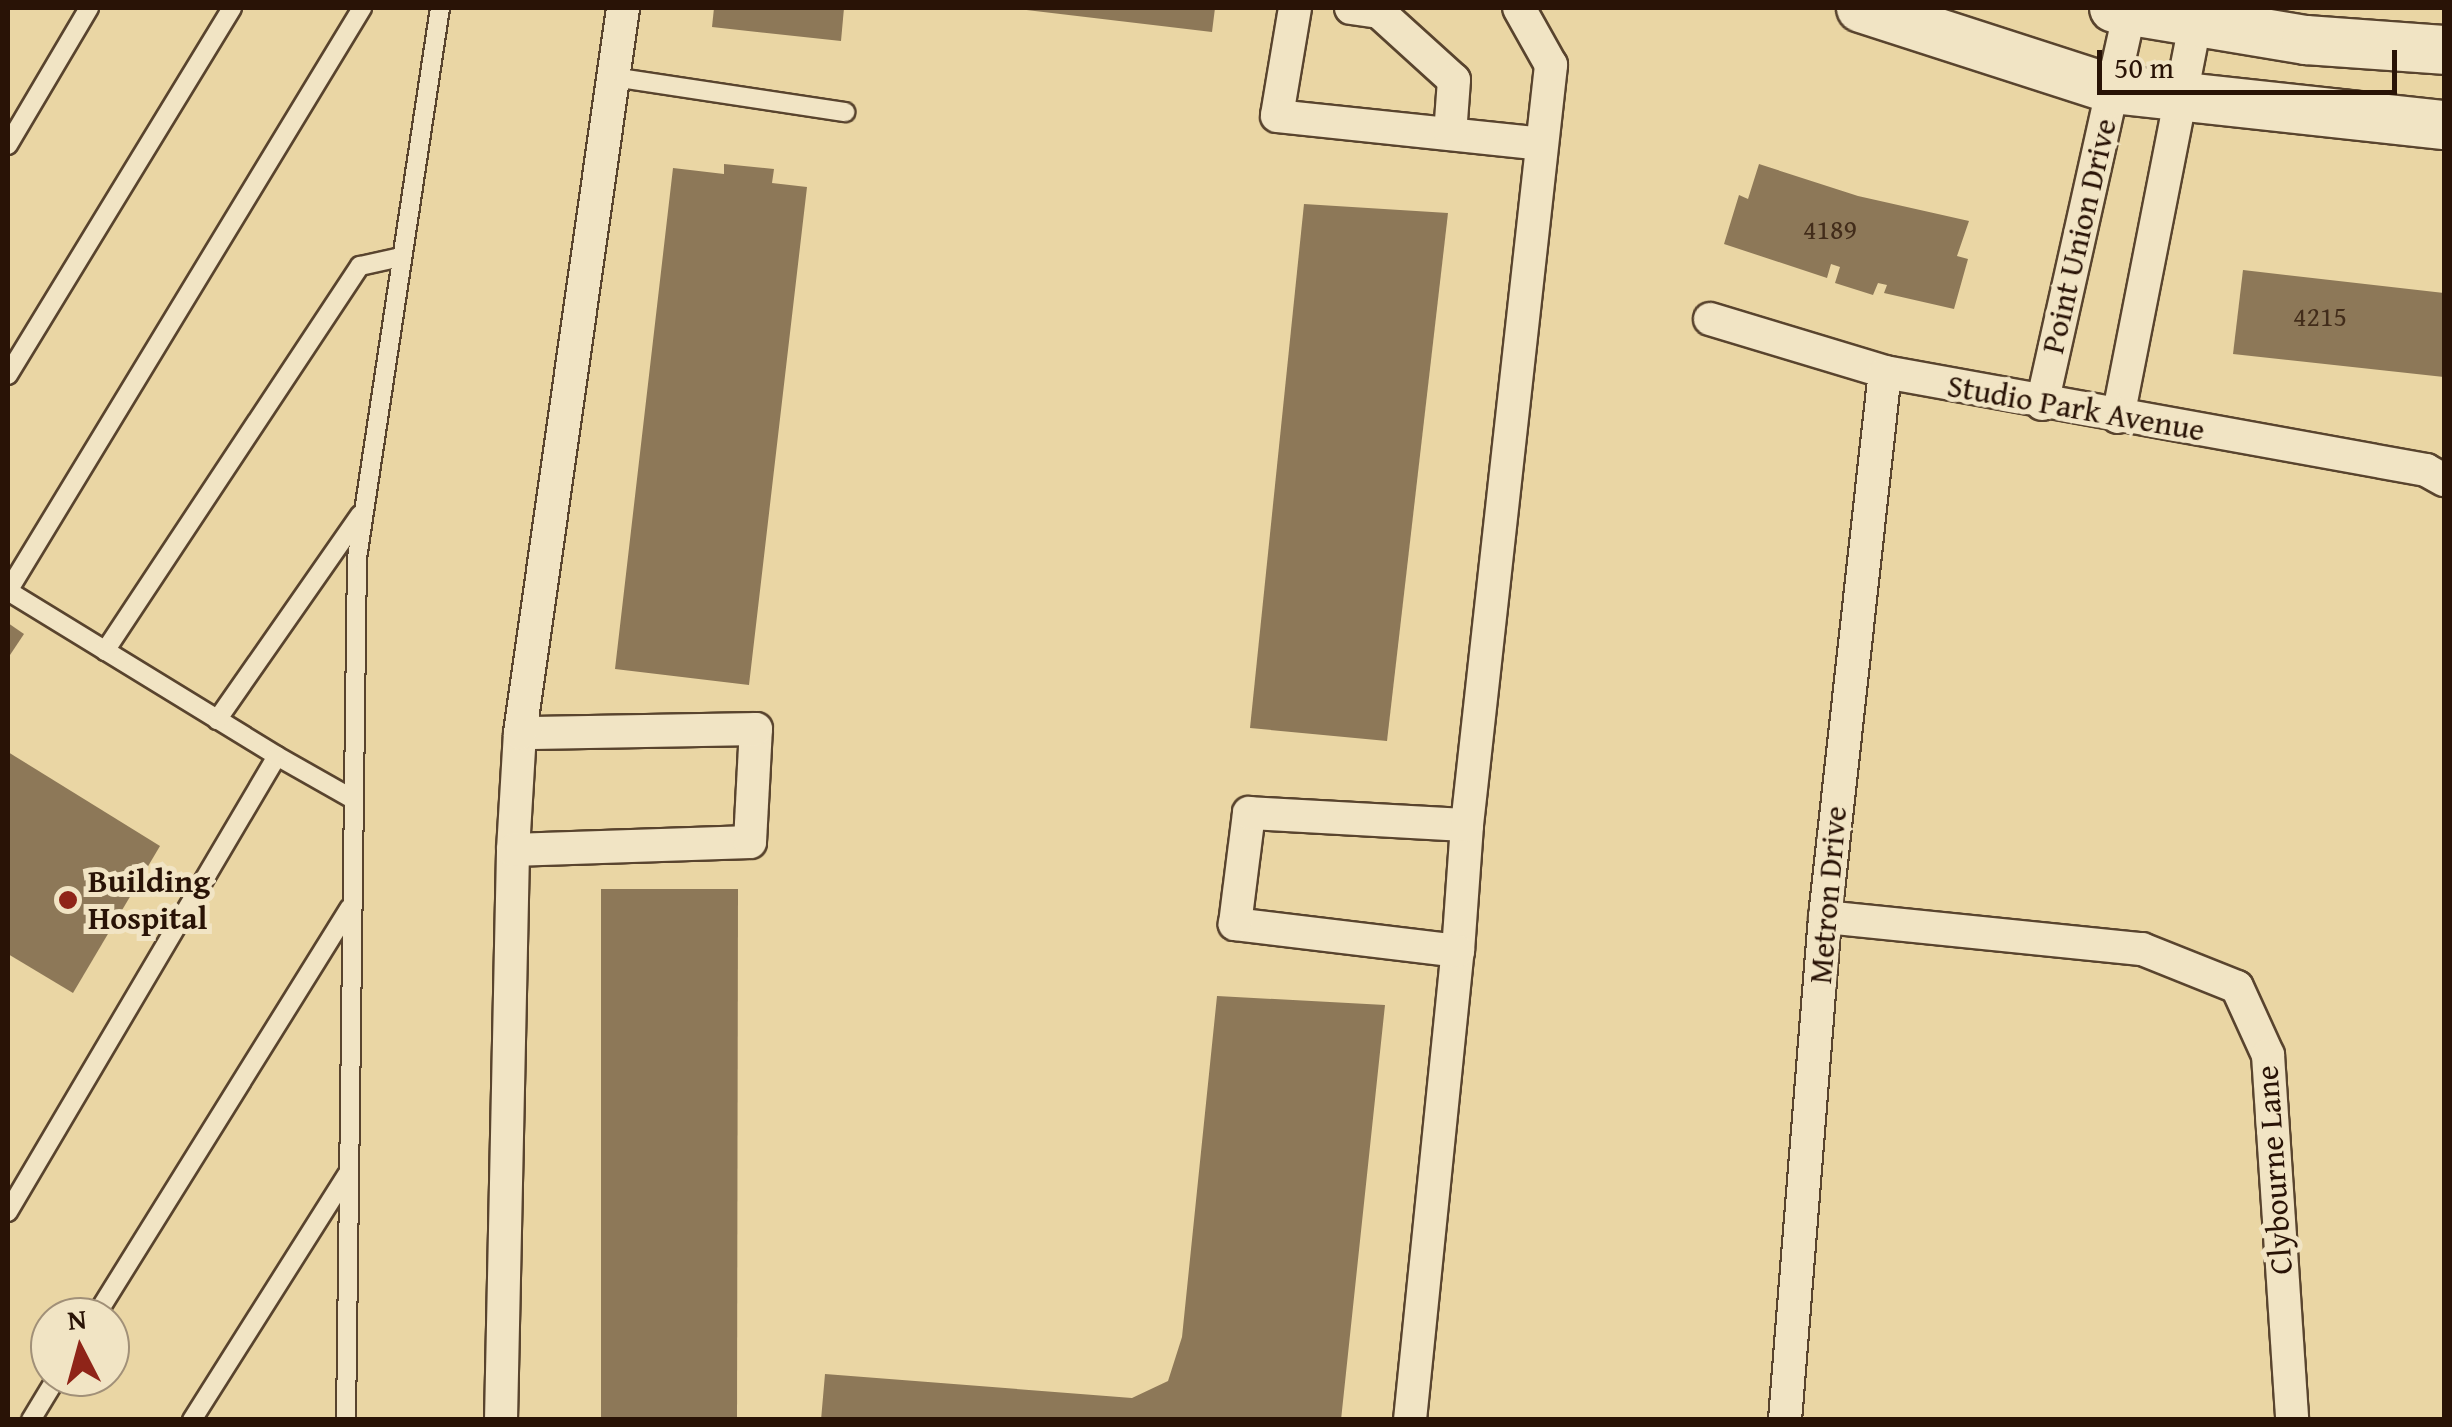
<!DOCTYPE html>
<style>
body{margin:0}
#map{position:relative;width:2452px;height:1427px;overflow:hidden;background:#ead6a4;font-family:"Gentium Book Plus",serif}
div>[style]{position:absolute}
.building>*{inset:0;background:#8d7858}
.roads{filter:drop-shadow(2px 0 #59442e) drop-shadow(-2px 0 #59442e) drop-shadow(0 2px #59442e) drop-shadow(0 -2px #59442e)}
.lane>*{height:18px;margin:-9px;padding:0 9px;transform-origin:9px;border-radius:9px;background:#f1e4c4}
.street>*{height:32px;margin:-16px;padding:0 16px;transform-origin:16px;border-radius:16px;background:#f1e4c4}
.secondary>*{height:48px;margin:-24px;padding:0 24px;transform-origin:24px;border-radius:24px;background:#f1e4c4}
.dots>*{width:28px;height:28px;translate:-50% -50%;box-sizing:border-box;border:5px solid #f1e4c4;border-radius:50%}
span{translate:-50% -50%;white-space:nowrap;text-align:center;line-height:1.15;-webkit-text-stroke:10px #f1e4c4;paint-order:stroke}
.number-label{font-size:28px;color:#422c1a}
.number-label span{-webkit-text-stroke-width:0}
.street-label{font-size:32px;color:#291306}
.poi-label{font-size:32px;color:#291306;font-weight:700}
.left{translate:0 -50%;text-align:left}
.frame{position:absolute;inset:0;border:10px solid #291306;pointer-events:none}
.north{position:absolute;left:30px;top:1297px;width:100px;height:100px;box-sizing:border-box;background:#f1e4c4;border:2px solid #a19078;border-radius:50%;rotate:354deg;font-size:28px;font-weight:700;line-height:40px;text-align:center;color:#291306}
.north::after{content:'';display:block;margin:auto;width:35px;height:45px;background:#8f2418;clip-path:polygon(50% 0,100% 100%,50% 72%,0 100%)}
.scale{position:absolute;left:2097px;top:50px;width:300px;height:45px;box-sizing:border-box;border:5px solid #291306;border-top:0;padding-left:12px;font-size:30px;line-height:35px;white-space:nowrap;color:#291306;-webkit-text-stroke:8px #f1e4c4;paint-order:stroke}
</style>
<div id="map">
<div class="building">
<i style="clip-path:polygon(714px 8px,844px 8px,841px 41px,712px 27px)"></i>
<i style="clip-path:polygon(1009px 8px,1215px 8px,1212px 32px)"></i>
<i style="clip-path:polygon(724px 164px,774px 169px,772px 183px,807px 187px,749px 685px,615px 669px,673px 168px,724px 174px)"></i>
<i style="clip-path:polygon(1759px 164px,1858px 196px,1969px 221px,1957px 256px,1968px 259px,1954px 309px,1884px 293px,1887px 285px,1878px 283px,1873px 295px,1835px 283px,1840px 267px,1831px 264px,1827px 278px,1724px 244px,1739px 195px,1748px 199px)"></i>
<i style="clip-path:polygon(1304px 204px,1448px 213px,1387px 741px,1250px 728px)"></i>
<i style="clip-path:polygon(2243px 270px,2444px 293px,2444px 377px,2233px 354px)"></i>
<i style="clip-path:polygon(8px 623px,24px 634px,8px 658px)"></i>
<i style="clip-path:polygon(8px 752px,160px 846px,73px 993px,8px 954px)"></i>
<i style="clip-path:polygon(601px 889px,738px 889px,737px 1420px,601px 1420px)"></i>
<i style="clip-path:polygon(1217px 996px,1385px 1005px,1341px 1420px,821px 1420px,825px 1374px,1132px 1398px,1168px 1381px,1182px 1337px)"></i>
</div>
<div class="roads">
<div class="lane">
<i style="left:613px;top:77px;width:235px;rotate:8.6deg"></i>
<i style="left:8px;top:145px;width:159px;rotate:-59.4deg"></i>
<i style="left:8px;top:375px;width:430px;rotate:-58.6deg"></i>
<i style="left:8px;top:591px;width:682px;rotate:-58.73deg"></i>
<i style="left:8px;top:591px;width:316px;rotate:31.5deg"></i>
<i style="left:105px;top:651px;width:462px;rotate:-56.5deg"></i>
<i style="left:360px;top:266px;width:42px;rotate:-12.4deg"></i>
<i style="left:217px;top:720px;width:250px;rotate:-55.1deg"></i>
<i style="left:8px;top:1212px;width:529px;rotate:-59.46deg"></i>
<i style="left:277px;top:756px;width:85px;rotate:29.6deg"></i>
<i style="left:95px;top:1317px;width:482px;rotate:-58.1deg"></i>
<i style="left:31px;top:1420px;width:50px;rotate:-58.8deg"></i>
<i style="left:192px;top:1420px;width:290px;rotate:-57.7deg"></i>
<i style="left:346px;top:1420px;width:862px;rotate:-89.27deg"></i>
<i style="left:357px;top:558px;width:556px;rotate:-81.42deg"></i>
</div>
<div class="street">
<i style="left:1295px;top:8px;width:109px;rotate:99.5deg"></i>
<i style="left:1277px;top:116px;width:266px;rotate:6deg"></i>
<i style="left:1351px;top:8px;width:28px;rotate:8deg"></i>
<i style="left:1379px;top:12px;width:101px;rotate:42.2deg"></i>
<i style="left:1454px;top:80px;width:54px;rotate:94.2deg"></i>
<i style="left:1710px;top:319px;width:183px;rotate:16.8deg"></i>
<i style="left:1885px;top:372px;width:550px;rotate:10.27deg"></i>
<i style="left:2426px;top:470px;width:21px;rotate:29deg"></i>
<i style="left:2042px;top:404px;width:404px;rotate:-77.4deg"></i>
<i style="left:2118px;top:417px;width:400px;rotate:-78.9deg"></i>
<i style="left:513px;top:850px;width:117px;rotate:-86.6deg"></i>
<i style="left:1825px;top:917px;width:319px;rotate:5.8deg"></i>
<i style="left:2142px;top:949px;width:102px;rotate:21.8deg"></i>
<i style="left:2237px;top:987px;width:75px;rotate:65.5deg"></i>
<i style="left:2268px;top:1055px;width:366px;rotate:86.2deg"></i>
<i style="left:1458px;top:951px;width:126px;rotate:-85.9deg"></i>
<i style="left:501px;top:1420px;width:570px;rotate:-88.79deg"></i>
<i style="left:513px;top:850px;width:237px;rotate:-1.9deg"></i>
<i style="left:750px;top:842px;width:113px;rotate:-87deg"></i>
<i style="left:756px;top:729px;width:236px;rotate:179deg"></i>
<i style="left:520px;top:733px;width:732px;rotate:-81.91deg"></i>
<i style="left:1410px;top:1420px;width:471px;rotate:-84.2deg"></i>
<i style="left:1458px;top:951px;width:225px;rotate:-173.1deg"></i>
<i style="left:1235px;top:924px;width:112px;rotate:-82.8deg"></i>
<i style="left:1249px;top:813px;width:218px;rotate:3.2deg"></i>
<i style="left:1467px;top:825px;width:765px;rotate:-83.69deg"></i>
<i style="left:1551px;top:65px;width:65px;rotate:-119.3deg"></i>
<i style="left:1785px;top:1420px;width:505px;rotate:-85.45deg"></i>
<i style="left:1825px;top:917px;width:548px;rotate:-83.72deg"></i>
</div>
<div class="secondary">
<i style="left:1861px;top:8px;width:264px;rotate:17.9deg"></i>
<i style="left:2112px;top:89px;width:334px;rotate:6.2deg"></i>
<i style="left:2114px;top:8px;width:195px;rotate:9.5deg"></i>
<i style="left:2306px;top:40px;width:138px;rotate:4.1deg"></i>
</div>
</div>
<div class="dots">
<i style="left:68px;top:900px;background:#8f2418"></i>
</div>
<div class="number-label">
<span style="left:1830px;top:229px">4189</span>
<span style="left:2320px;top:316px">4215</span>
</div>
<div class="street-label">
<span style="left:2079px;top:236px;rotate:-77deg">Point Union Drive</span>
<span style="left:2076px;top:408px;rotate:10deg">Studio Park Avenue</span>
<span style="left:1828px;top:895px;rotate:-85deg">Metron Drive</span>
<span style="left:2274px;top:1170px;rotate:-94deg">Clybourne Lane</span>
</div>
<div class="poi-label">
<span class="left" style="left:88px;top:900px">Building<br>Hospital</span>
</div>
<div class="frame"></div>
<div class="north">N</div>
<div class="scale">50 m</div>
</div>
